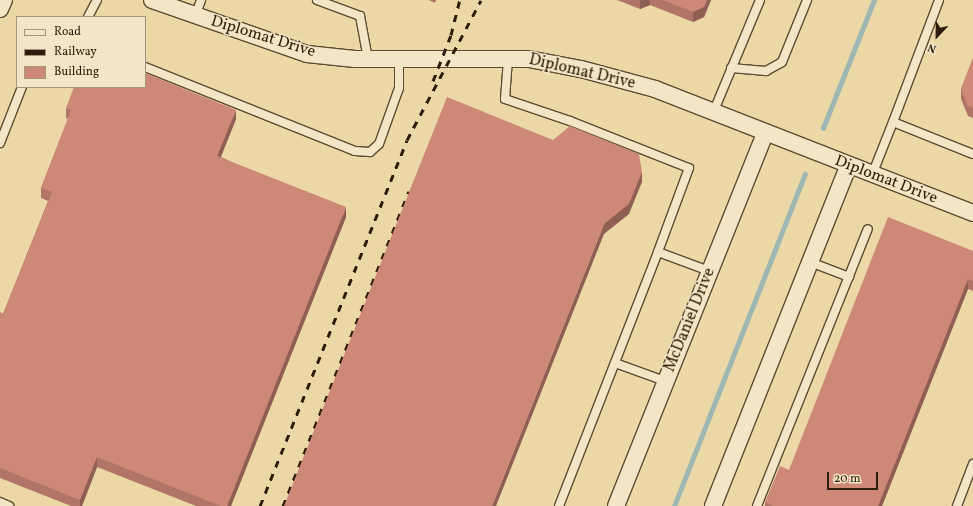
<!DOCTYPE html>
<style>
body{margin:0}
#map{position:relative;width:973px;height:506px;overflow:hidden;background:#ecd8a7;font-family:Vollkorn,serif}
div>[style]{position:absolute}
.stream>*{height:5px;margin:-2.5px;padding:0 2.5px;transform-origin:2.5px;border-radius:2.5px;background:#9db7b3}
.roads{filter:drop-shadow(1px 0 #5d4b30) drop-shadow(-1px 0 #5d4b30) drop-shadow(0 1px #5d4b30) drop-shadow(0 -1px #5d4b30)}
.service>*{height:8px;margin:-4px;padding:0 4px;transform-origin:4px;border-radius:4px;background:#f3e6c6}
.minor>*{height:16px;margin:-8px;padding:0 8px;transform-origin:8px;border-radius:8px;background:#f3e6c6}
.rail>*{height:3px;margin-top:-1.5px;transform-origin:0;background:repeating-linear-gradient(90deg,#2d1c09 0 7px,transparent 0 14px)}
.wall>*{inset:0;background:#b17567}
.shaded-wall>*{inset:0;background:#905f54}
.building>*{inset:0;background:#ce8878}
span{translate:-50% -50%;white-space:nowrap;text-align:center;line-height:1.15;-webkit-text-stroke:3px #f3e6c6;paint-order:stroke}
.street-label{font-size:16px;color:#2d1c09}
.legend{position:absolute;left:16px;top:16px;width:130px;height:72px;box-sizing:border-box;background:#f3e6c6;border:1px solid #a4957a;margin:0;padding:5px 7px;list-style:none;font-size:12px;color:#2d1c09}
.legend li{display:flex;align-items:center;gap:8px;height:20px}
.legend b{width:20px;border:1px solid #a4957a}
.north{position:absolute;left:917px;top:16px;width:40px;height:40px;-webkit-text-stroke:3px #f3e6c6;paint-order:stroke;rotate:202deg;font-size:11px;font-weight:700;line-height:16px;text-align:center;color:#2d1c09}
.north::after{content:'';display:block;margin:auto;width:14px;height:18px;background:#2d1c09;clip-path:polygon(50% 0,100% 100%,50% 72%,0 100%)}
.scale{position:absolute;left:827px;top:472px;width:51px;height:18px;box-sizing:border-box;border:2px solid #2d1c09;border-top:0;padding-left:5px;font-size:12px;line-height:14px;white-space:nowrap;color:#2d1c09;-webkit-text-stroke:3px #f3e6c6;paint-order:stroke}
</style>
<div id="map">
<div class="stream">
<i style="left:823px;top:128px;width:138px;rotate:-68.3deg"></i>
<i style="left:674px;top:506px;width:357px;rotate:-68.5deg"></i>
</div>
<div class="roads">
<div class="service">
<i style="left:317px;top:0;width:46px;rotate:20.4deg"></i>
<i style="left:360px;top:16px;width:44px;rotate:79.5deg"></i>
<i style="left:195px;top:16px;width:17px;rotate:-69deg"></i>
<i style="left:88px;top:17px;width:19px;rotate:-62deg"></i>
<i style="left:508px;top:59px;width:40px;rotate:94.3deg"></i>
<i style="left:505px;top:99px;width:69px;rotate:18.7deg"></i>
<i style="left:570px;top:121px;width:128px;rotate:21.6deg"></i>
<i style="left:689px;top:168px;width:90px;rotate:110.3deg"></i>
<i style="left:658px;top:252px;width:54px;rotate:20.4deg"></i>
<i style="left:145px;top:67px;width:226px;rotate:21.8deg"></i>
<i style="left:355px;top:151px;width:15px;rotate:4deg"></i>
<i style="left:370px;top:152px;width:12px;rotate:-42deg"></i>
<i style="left:379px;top:144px;width:59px;rotate:-70.3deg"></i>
<i style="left:399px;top:88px;width:30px;rotate:-90deg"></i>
<i style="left:731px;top:68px;width:35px;rotate:5deg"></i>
<i style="left:766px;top:71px;width:18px;rotate:-29deg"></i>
<i style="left:782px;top:62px;width:67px;rotate:-68deg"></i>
<i style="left:713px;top:113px;width:122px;rotate:-67.4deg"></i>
<i style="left:893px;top:122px;width:130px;rotate:-69.3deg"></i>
<i style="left:0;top:143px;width:60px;rotate:-68.6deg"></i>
<i style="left:872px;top:175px;width:57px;rotate:-68.4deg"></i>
<i style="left:893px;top:122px;width:86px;rotate:21.8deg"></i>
<i style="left:810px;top:262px;width:42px;rotate:21deg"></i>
<i style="left:615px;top:363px;width:53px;rotate:19.8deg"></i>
<i style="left:0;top:502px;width:10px;rotate:24deg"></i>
<i style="left:559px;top:506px;width:273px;rotate:-68.7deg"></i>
<i style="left:757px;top:506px;width:298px;rotate:-68.2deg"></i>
<i style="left:957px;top:506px;width:45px;rotate:-69.1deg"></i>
</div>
<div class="minor">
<i style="left:152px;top:0;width:164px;rotate:19.2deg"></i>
<i style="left:307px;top:54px;width:48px;rotate:5.9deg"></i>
<i style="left:355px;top:59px;width:174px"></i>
<i style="left:529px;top:59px;width:53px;rotate:10.9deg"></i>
<i style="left:581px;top:69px;width:77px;rotate:15.1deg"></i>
<i style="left:655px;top:89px;width:341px;rotate:21.3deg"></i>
<i style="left:0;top:9px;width:10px;rotate:-66deg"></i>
<i style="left:616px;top:506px;width:401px;rotate:-68.2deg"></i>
<i style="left:713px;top:506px;width:366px;rotate:-68.3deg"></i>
</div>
</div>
<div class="rail">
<i style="left:433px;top:81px;width:49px;rotate:-68.6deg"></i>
<i style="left:451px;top:35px;width:36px;rotate:-76deg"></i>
<i style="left:260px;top:506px;width:394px;rotate:-68.1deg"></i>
<i style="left:407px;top:140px;width:158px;rotate:-62.1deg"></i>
<i style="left:283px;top:506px;width:339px;rotate:-68.2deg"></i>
</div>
<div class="wall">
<i style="clip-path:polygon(429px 0,436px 0,435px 3px)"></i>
<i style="clip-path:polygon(617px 0,711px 0,704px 17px,693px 22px,650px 5px,640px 9px)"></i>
<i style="clip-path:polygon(973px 58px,973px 118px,968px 116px,961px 99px,961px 89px)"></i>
<i style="clip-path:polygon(66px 108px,236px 119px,221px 157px,346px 217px,231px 506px,196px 506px,97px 467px,82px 506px,71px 506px,0 478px,0 312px,3px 314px,48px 201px,41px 198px,41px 188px,68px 119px,66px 118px)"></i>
<i style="clip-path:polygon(973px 251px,973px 291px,968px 289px,882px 506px,765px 506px,765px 502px,789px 470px)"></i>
</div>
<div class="shaded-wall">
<i style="clip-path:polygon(640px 0,650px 0,650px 5px,640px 9px)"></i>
<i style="clip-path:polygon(707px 0,711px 0,704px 17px,693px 22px,693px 12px)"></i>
<i style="clip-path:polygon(236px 110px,236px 119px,217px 166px,217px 156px)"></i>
<i style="clip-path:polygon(642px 172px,642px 182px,629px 214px,604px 234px,496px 506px,492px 506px,604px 224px)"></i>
<i style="clip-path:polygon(346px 207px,346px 217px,231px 506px,227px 506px)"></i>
<i style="clip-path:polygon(968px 279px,968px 289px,882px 506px,878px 506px)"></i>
<i style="clip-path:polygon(97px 457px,97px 467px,82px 506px,80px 506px,80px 500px)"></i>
</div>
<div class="building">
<i style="clip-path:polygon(663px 0,707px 0,704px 7px,693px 12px)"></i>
<i style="clip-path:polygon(973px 58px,973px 108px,968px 106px,961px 89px)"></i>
<i style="clip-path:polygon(145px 73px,236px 110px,217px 156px,346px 207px,227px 506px,221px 506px,97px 457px,80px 500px,0 468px,0 312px,3px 314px,52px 192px,41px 188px,71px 110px,66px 108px,74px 87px,145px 87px)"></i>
<i style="clip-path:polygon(447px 97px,553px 140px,570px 126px,639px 154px,642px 172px,629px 204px,604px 224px,492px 506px,284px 506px)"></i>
<i style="clip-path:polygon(888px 217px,973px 251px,973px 281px,968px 279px,878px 506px,774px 506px,765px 502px,780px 466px,789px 470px)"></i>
</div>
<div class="street-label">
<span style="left:263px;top:37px;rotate:17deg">Diplomat Drive</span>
<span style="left:582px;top:72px;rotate:13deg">Diplomat Drive</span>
<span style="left:886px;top:180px;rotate:21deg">Diplomat Drive</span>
<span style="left:690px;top:320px;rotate:-68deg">McDaniel Drive</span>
</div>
<ul class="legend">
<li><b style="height:5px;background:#f3e6c6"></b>Road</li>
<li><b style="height:5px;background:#2d1c09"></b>Railway</li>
<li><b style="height:11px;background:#ce8878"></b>Building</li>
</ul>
<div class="north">N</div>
<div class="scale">20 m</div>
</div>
